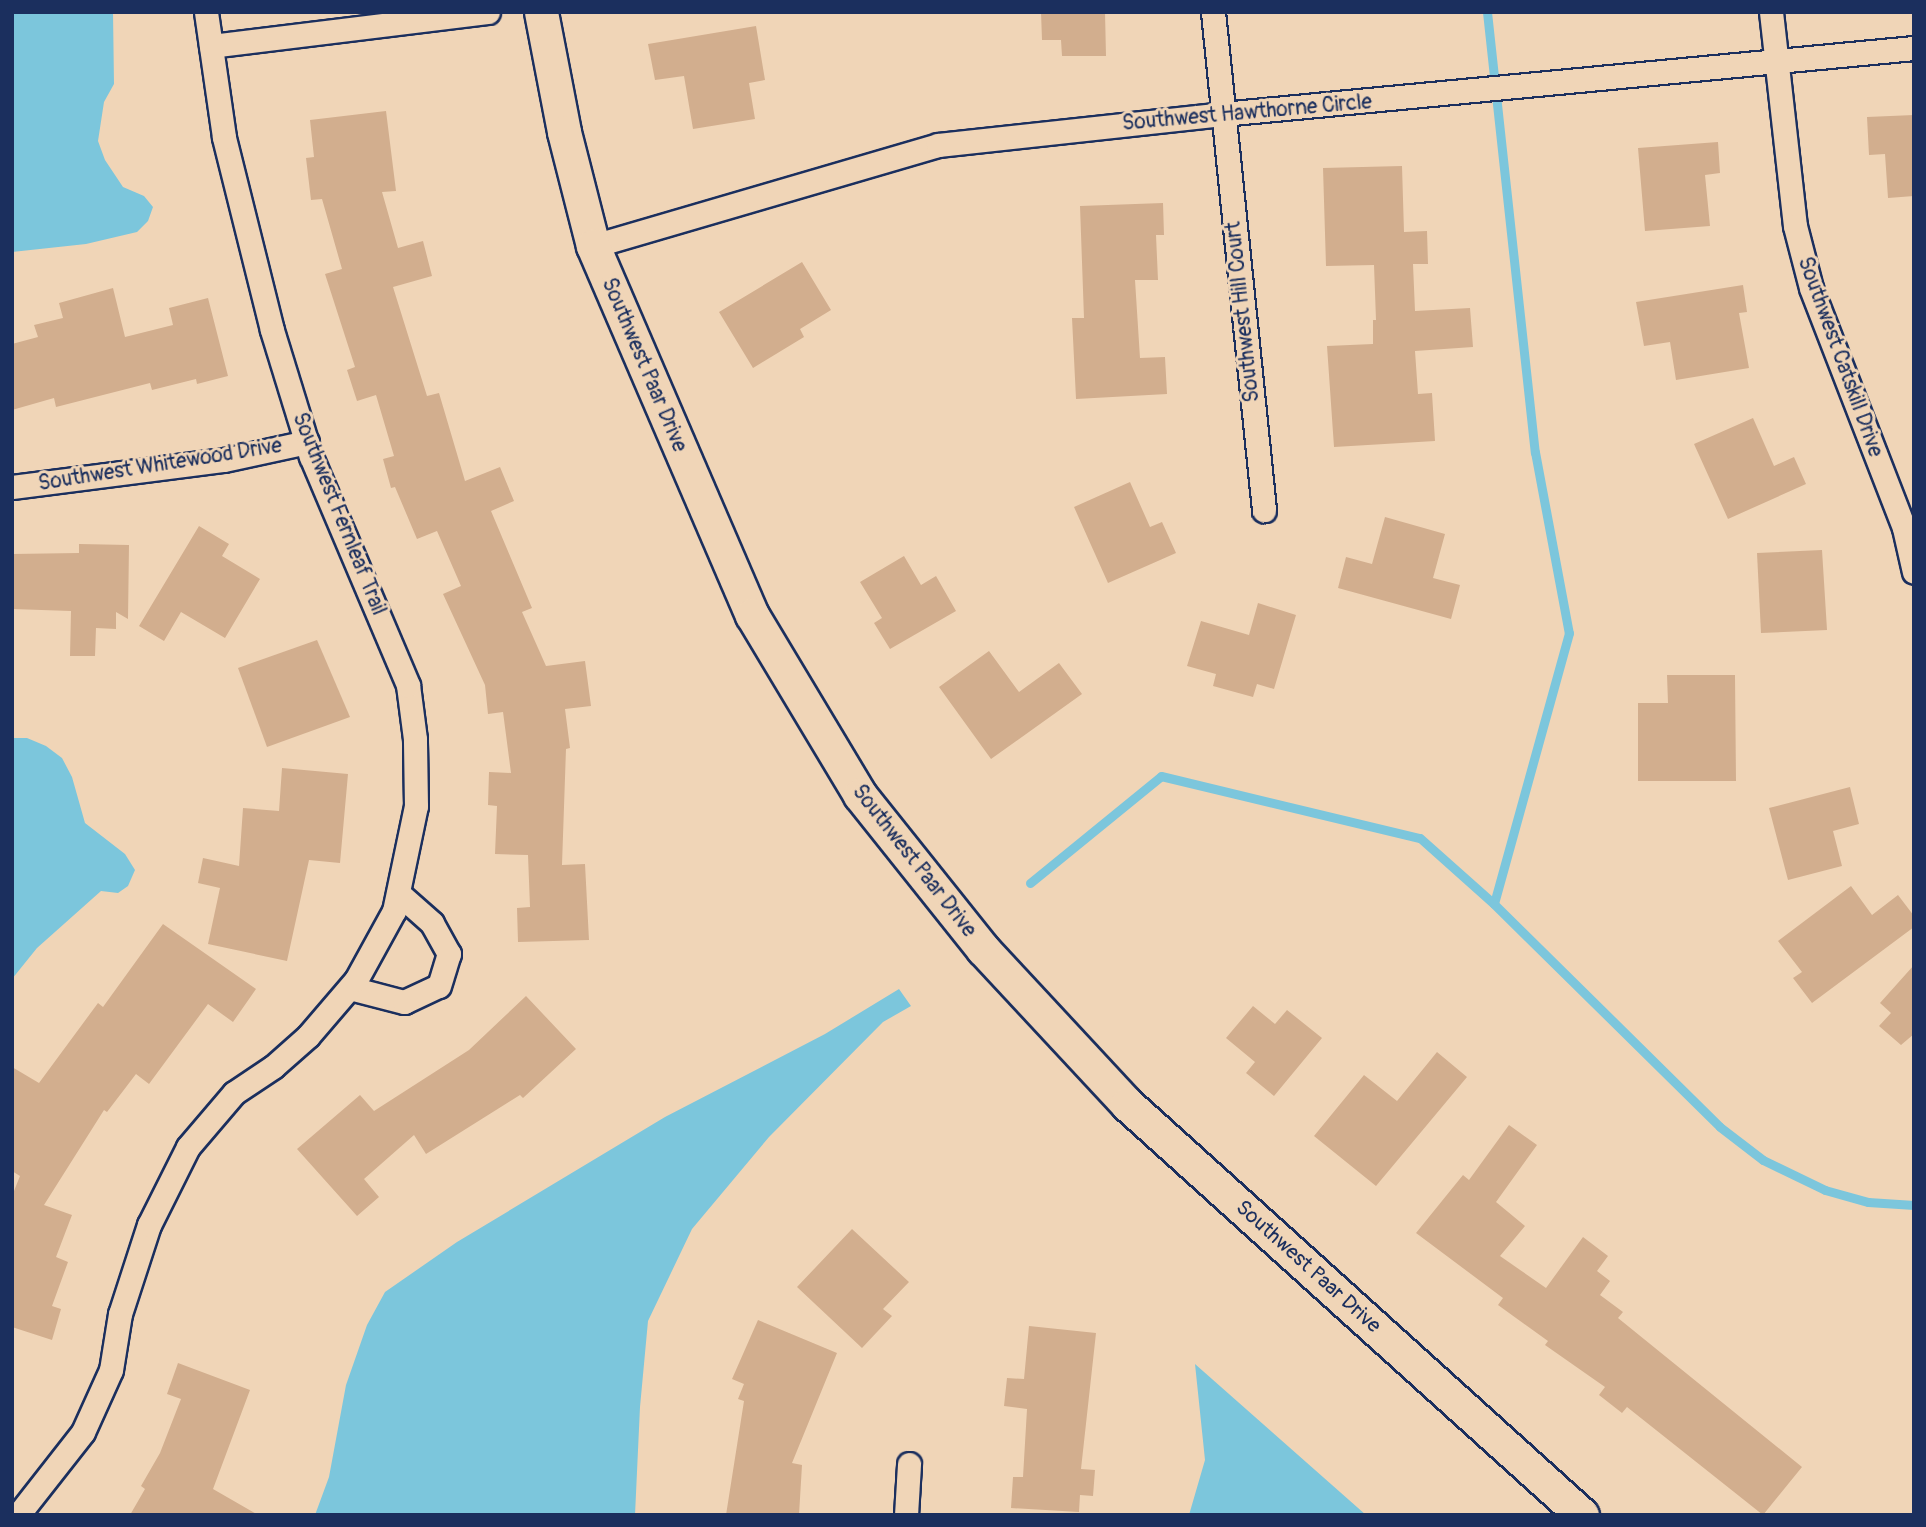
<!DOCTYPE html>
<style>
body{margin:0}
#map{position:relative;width:1926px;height:1527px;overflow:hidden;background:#f0d5b7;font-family:Pangolin,sans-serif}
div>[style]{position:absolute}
.water>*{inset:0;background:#7cc6dc}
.stream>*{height:9px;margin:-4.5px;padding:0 4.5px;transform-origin:4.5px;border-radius:4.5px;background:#7cc6dc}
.building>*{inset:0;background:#d2ae8e}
.roads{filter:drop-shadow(2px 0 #1b2f5e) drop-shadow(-2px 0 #1b2f5e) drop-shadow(0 2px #1b2f5e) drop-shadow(0 -2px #1b2f5e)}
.street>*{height:23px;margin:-11.5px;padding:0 11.5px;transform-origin:11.5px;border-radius:11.5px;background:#f0d5b7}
.secondary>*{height:33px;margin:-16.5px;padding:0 16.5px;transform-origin:16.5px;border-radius:16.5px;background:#f0d5b7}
span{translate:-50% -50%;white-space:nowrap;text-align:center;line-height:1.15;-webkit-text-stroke:6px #f0d5b7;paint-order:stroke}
.street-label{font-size:21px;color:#1b2f5e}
.frame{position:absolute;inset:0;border:14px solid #1b2f5e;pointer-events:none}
</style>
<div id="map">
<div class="water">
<i style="clip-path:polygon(12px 12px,113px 12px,114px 84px,104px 102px,98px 141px,105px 160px,123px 187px,144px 196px,153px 207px,148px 221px,137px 232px,86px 244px,12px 252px)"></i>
<i style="clip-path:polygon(12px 738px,27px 738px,46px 746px,62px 758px,72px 777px,85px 823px,125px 854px,135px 870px,128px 886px,118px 893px,101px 891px,37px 948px,12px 979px)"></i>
<i style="clip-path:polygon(899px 989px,911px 1006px,883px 1022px,769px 1137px,692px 1229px,648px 1321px,640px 1407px,635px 1515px,315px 1515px,329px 1477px,346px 1385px,367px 1325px,385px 1292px,457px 1242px,665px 1117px,825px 1034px)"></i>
<i style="clip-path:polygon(1195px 1364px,1366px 1515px,1189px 1515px,1205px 1460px)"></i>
</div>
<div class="stream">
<i style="left:1487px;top:12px;width:443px;rotate:83.8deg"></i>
<i style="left:1535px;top:452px;width:184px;rotate:79.4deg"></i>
<i style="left:1569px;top:633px;width:281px;rotate:105.5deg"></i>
<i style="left:1030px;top:883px;width:169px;rotate:-39.2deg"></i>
<i style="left:1161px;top:776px;width:266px;rotate:13.5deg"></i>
<i style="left:1420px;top:838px;width:99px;rotate:41.7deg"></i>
<i style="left:1494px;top:904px;width:317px;rotate:44.6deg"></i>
<i style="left:1720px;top:1127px;width:54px;rotate:37.5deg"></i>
<i style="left:1763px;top:1160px;width:69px;rotate:25.8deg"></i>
<i style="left:1825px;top:1190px;width:45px;rotate:15.6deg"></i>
<i style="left:1868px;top:1202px;width:46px;rotate:3.7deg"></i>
</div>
<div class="building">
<i style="clip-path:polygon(1041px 12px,1105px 12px,1106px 56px,1062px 56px,1061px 40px,1042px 40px)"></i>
<i style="clip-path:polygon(756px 26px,765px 80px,749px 83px,755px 119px,693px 129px,684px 76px,655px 80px,648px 44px)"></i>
<i style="clip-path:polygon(386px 111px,396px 191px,382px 192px,398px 248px,423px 241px,432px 276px,393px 287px,427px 396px,439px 393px,465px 481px,500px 467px,514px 501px,491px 511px,532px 608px,522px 612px,546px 666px,585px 661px,591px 706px,565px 709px,570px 748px,566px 749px,562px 865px,585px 864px,589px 940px,518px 942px,517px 908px,530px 907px,528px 855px,495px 854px,497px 806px,488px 805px,489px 772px,511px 773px,503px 712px,488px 714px,485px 685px,443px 594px,461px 586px,437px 531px,417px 539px,395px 487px,391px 488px,383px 459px,394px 456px,376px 395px,357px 401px,347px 370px,355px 367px,325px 274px,342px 269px,322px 199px,311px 200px,306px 158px,314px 157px,310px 120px)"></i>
<i style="clip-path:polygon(1914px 115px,1914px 196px,1888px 198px,1885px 154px,1869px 155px,1867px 117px)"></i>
<i style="clip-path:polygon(1718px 142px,1720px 173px,1705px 175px,1710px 226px,1645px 231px,1638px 148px)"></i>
<i style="clip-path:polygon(1402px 166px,1404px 232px,1427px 231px,1428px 264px,1413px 264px,1415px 311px,1470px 308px,1473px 347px,1415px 351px,1418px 394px,1432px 393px,1435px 441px,1334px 447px,1327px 346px,1373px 344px,1373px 320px,1376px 320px,1374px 265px,1326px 266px,1323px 168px)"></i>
<i style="clip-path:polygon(1163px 203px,1164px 235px,1156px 235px,1158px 280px,1135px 280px,1140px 358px,1165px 357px,1167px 394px,1076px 399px,1072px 318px,1084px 318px,1080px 206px)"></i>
<i style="clip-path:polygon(802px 262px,831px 310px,800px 329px,804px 337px,753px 368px,719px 312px)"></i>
<i style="clip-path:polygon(1743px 285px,1747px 312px,1739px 313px,1749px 368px,1676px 380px,1670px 342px,1644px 346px,1636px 302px)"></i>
<i style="clip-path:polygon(113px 288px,125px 337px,173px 325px,169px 308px,208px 298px,228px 376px,197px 384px,196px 379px,152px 390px,150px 383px,56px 407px,54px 398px,12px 410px,12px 344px,38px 337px,34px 325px,63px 318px,59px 303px)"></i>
<i style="clip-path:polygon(1753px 418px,1774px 466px,1794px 457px,1806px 484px,1728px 519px,1694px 444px)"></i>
<i style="clip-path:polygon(1130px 482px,1150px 527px,1162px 522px,1176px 553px,1108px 583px,1074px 507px)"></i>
<i style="clip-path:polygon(1385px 517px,1445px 534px,1433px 578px,1460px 585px,1451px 619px,1338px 588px,1346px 557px,1372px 564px)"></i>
<i style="clip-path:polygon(199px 526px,229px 544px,222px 556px,260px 579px,225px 638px,181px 612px,164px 641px,139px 626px)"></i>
<i style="clip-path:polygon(79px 544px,129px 545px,128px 619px,116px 612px,116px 629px,96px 628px,95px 656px,70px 656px,71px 611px,12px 609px,12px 554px,79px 553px)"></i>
<i style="clip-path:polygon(1822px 550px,1827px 630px,1761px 633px,1757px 553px)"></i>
<i style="clip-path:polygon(904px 556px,921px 585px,936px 576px,956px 611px,890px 649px,874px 623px,882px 618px,860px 582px)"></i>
<i style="clip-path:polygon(1258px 603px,1296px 615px,1274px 689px,1257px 684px,1253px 697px,1213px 686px,1216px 674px,1187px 666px,1201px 621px,1249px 635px)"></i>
<i style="clip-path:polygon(317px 640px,350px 717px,267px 747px,238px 668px)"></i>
<i style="clip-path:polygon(989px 651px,1019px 692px,1059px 663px,1082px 694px,991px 759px,939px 687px)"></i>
<i style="clip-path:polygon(1667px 675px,1735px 675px,1736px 781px,1638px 781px,1638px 703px,1668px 703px)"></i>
<i style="clip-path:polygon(282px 768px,348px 774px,340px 863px,309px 860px,287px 961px,208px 944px,220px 888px,198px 883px,203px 858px,239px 866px,243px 808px,279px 811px)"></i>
<i style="clip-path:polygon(1850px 787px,1859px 824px,1833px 831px,1842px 866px,1788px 880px,1769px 808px)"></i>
<i style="clip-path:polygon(1851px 886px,1872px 915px,1898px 895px,1914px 916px,1914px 927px,1812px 1003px,1793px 978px,1802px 972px,1778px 941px)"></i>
<i style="clip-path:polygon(163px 924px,256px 989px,233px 1022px,208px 1004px,149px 1084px,136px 1074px,107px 1112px,104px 1110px,44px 1205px,72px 1215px,56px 1257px,68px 1262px,52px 1306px,61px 1309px,52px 1340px,12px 1327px,12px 1196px,20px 1176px,12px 1171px,12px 1067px,39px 1083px,98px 1003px,103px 1007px)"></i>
<i style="clip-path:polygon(1914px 965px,1914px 1034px,1901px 1045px,1879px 1026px,1891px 1013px,1880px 1003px)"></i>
<i style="clip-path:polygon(526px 996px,576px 1049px,523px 1098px,520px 1095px,426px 1154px,414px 1135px,364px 1179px,379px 1197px,357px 1216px,297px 1149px,360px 1095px,374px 1111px,469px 1050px)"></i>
<i style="clip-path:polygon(1253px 1006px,1275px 1024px,1287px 1010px,1322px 1038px,1274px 1096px,1246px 1073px,1255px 1062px,1226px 1038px)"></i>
<i style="clip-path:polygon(1437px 1052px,1467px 1077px,1376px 1186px,1314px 1136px,1364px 1075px,1397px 1101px)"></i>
<i style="clip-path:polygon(1509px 1125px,1537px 1145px,1496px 1202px,1525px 1226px,1500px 1256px,1546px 1288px,1583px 1237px,1608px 1256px,1597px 1271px,1610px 1281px,1600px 1295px,1623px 1312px,1618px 1318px,1802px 1467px,1763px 1515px,1627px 1407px,1622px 1413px,1599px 1395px,1605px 1387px,1545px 1345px,1548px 1341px,1498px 1305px,1503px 1298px,1416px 1233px,1463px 1175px,1469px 1180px)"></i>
<i style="clip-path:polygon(852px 1229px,909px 1282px,883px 1309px,892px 1316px,862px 1348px,797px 1287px)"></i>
<i style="clip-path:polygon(758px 1320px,837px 1353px,792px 1463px,802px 1465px,799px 1515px,726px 1515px,744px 1401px,738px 1399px,744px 1384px,732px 1379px)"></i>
<i style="clip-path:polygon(1029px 1326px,1096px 1333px,1081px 1469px,1095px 1470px,1093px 1496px,1080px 1495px,1079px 1512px,1011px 1508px,1013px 1477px,1023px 1477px,1027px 1409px,1004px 1406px,1007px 1378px,1024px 1379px)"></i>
<i style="clip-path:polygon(178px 1363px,250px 1390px,213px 1489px,258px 1515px,130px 1515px,145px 1489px,141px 1486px,160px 1453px,181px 1399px,167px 1394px)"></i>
</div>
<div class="roads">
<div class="street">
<i style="left:1213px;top:12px;width:501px;rotate:84.15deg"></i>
<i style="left:1771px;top:12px;width:215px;rotate:83.6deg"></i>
<i style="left:1795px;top:226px;width:64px;rotate:75.5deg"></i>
<i style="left:1811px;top:288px;width:257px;rotate:68.8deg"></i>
<i style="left:1904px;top:528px;width:45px;rotate:77.2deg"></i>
<i style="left:211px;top:46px;width:279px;rotate:-7deg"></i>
<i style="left:593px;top:246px;width:359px;rotate:-16.3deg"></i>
<i style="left:938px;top:145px;width:286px;rotate:-6.2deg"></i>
<i style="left:1222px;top:114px;width:695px;rotate:-5.45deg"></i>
<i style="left:12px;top:487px;width:214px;rotate:-7.3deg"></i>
<i style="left:224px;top:460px;width:85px;rotate:-12.2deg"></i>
<i style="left:350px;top:988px;width:56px;rotate:14.5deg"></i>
<i style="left:404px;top:1002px;width:38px;rotate:-25deg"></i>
<i style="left:439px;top:986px;width:34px;rotate:-73deg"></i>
<i style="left:449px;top:954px;width:35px;rotate:-119deg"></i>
<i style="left:432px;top:923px;width:45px;rotate:-138.6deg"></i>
<i style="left:18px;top:1515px;width:105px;rotate:-51.9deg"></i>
<i style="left:83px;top:1432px;width:68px;rotate:-65.7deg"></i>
<i style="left:111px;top:1370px;width:57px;rotate:-80.9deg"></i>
<i style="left:120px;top:1314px;width:94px;rotate:-72deg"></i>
<i style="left:149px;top:1225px;width:87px;rotate:-63.4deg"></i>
<i style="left:188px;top:1147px;width:71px;rotate:-49.6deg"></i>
<i style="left:234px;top:1093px;width:47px;rotate:-33.7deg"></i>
<i style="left:273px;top:1067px;width:47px;rotate:-41.5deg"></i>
<i style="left:308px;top:1036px;width:74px;rotate:-49.4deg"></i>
<i style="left:356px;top:980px;width:79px;rotate:-61.2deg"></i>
<i style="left:394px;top:911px;width:107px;rotate:-78.2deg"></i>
<i style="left:416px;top:806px;width:67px;rotate:-90.9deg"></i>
<i style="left:415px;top:739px;width:54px;rotate:-97.4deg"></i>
<i style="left:408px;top:685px;width:248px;rotate:-113deg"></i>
<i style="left:311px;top:457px;width:133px;rotate:-107.1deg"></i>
<i style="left:272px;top:330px;width:199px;rotate:-104deg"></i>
<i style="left:224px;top:137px;width:126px;rotate:-98.2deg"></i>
<i style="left:906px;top:1515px;width:51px;rotate:-86.6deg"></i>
</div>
<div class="secondary">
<i style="left:541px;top:12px;width:122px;rotate:79.1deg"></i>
<i style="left:564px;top:132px;width:118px;rotate:75.7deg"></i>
<i style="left:593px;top:246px;width:402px;rotate:66.7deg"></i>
<i style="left:752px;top:615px;width:210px;rotate:59deg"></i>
<i style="left:860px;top:795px;width:197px;rotate:51.4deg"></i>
<i style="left:983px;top:949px;width:212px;rotate:47.1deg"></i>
<i style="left:1127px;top:1104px;width:613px;rotate:42.09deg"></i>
</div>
</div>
<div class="street-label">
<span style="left:1247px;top:113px;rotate:-5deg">Southwest Hawthorne Circle</span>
<span style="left:1243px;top:312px;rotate:-96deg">Southwest Hill Court</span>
<span style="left:1840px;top:357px;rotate:70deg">Southwest Catskill Drive</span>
<span style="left:644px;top:365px;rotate:67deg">Southwest Paar Drive</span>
<span style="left:160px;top:465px;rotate:-9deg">Southwest Whitewood Drive</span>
<span style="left:339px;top:514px;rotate:68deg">Southwest Fernleaf Trail</span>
<span style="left:914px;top:861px;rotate:52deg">Southwest Paar Drive</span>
<span style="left:1308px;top:1267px;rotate:42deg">Southwest Paar Drive</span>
</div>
<div class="frame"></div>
</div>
